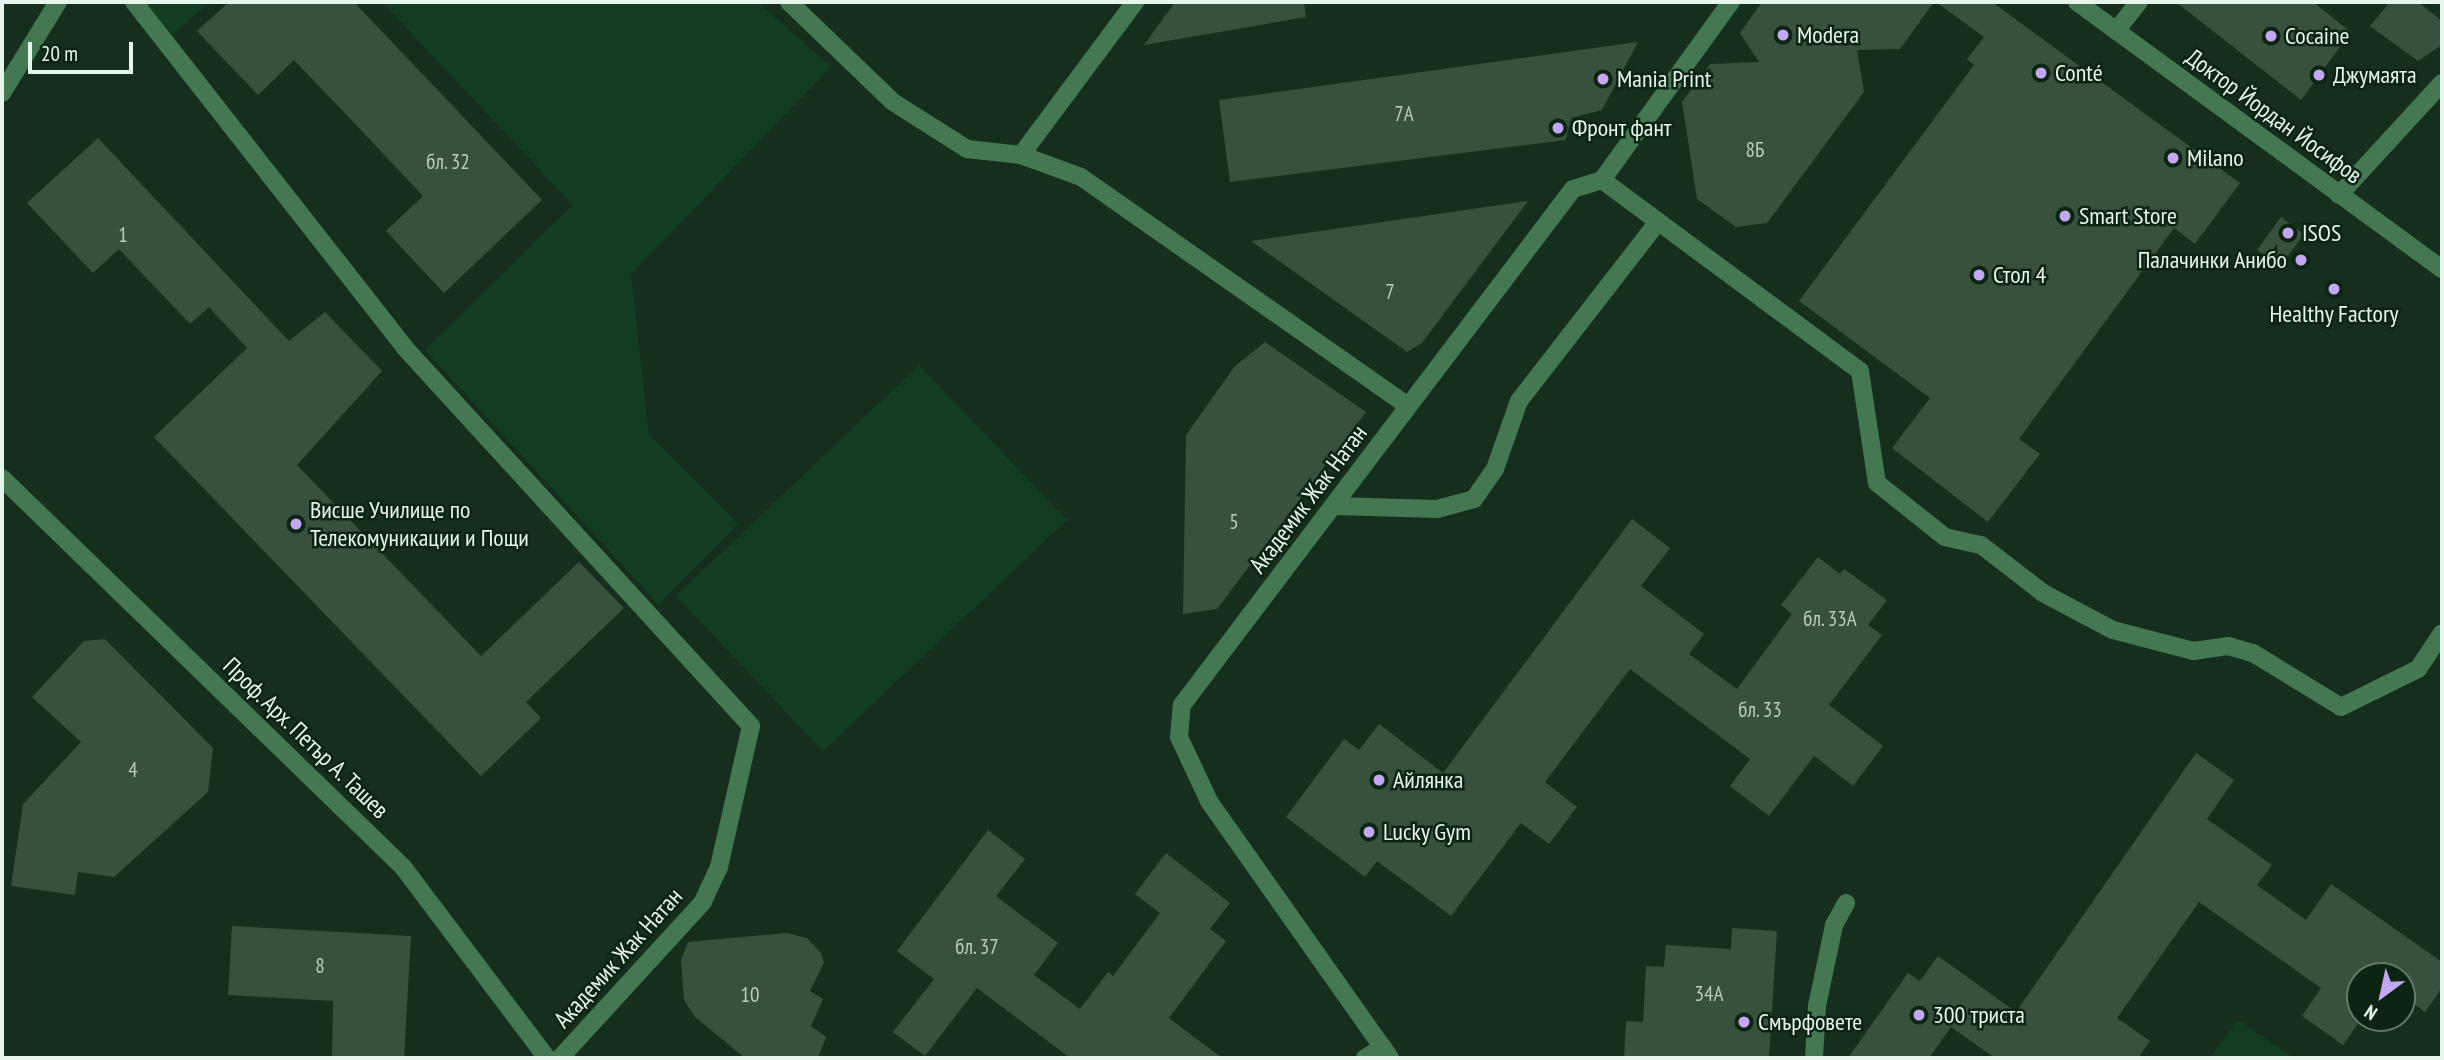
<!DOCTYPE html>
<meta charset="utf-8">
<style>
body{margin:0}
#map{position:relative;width:2444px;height:1060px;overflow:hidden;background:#162f1d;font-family:"PT Sans Narrow",sans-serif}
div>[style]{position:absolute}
.green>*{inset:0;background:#123d20}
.building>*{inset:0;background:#37513d}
.minor>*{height:18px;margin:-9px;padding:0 9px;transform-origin:9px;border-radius:9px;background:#447852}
.dots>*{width:19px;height:19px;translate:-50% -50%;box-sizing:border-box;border:4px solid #0c2513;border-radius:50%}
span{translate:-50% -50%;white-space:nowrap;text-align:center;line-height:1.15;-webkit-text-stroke:5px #0c2513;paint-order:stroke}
.number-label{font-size:21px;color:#bbcdbf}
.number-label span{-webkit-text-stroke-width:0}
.poi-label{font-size:24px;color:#e7f6ea}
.left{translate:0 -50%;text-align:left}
.right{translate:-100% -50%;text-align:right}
.street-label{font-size:24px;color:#e7f6ea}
.frame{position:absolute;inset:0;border:4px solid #e7f6ea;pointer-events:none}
.north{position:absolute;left:2346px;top:962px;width:70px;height:70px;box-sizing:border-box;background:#0c2513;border:2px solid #647969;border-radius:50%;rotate:213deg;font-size:19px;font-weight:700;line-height:28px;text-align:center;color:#e7f6ea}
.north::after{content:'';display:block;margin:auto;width:24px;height:32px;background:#c3a7f2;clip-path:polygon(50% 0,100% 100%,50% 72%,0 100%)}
.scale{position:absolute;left:28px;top:42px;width:105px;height:32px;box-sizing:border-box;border:4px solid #e7f6ea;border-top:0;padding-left:9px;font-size:21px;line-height:24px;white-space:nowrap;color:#e7f6ea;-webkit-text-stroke:5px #0c2513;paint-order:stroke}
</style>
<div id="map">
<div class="green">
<i style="clip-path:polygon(144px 2px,209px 2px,173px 35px)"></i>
<i style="clip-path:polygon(382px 2px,758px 2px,831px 67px,631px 274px,649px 435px,738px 524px,658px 604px,425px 350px,573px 205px)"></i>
<i style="clip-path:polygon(919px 365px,1067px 520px,823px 751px,676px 596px)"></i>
<i style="clip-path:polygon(2238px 1020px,2294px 1058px,2210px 1058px)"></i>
</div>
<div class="building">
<i style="clip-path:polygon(229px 2px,354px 2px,542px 200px,444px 293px,386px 231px,423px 196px,360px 129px,294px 60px,258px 95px,197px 31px)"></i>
<i style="clip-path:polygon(1175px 2px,1304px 2px,1306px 17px,1144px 45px)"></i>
<i style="clip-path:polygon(1762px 2px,1934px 2px,1900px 49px,1857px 50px,1864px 92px,1767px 223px,1736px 227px,1697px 199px,1682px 102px,1710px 64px,1759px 62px,1740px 33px)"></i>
<i style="clip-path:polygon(1936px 2px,1992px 2px,2240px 183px,2195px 244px,2174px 228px,2019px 439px,2040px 454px,1988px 522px,1892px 448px,1930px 398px,1799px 301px,1974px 65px,1967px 59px,1984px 37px)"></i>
<i style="clip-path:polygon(2176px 2px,2313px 2px,2351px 32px,2301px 100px)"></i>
<i style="clip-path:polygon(2390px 2px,2418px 2px,2442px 21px,2442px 45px,2418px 61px,2370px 26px)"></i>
<i style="clip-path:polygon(1638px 42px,1602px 110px,1571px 118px,1566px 140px,1230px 182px,1219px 100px)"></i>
<i style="clip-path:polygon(98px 138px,289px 341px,325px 312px,382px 371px,297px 465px,481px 656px,579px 562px,624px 608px,526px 702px,541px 718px,481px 776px,154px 437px,247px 348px,209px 307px,190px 324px,119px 249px,93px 273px,27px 203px)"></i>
<i style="clip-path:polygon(1528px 201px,1422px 343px,1407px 352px,1251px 241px)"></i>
<i style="clip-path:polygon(2281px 217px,2304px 234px,2280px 267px,2257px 250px)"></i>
<i style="clip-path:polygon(1265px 342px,1366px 412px,1217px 609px,1183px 614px,1186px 435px,1235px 366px)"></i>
<i style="clip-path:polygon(1632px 519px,1670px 548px,1641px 586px,1704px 634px,1689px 654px,1737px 689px,1792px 614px,1781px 605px,1818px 557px,1840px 574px,1844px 569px,1887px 600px,1868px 625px,1882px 635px,1829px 705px,1883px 746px,1853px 786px,1814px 756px,1769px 816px,1730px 786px,1750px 759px,1630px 669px,1545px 782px,1577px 807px,1549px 844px,1521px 823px,1451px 916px,1377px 861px,1365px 877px,1286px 817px,1344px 739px,1359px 750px,1379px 724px,1443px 773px)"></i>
<i style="clip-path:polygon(105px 639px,213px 748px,208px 792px,114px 877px,78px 872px,75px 895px,11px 886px,23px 804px,81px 742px,32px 697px,84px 641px)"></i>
<i style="clip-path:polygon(2196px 753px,2234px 780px,2207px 819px,2272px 865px,2257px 885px,2306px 920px,2331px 884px,2442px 962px,2442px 988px,2425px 1012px,2402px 995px,2402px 976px,2360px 976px,2362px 1018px,2343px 1045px,2302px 1016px,2321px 988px,2199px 902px,2117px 1018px,2150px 1041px,2138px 1058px,1995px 1058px,1951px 1027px,1929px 1058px,1848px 1058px,1908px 973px,1920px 981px,1938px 956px,2016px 1012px)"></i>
<i style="clip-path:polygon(988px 830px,1025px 859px,996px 896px,1058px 943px,1034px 975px,1080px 1009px,1108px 972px,1113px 976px,1160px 913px,1135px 894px,1166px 853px,1230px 903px,1210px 929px,1226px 941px,1169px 1018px,1222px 1058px,1070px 1058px,977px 988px,925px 1056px,893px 1032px,934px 979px,897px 951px)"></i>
<i style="clip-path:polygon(232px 926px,411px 936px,404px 1058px,332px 1058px,333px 1001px,228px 995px)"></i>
<i style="clip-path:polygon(1732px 928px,1777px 931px,1769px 1058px,1624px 1058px,1626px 1021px,1643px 1022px,1646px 966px,1664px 967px,1666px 945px,1731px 949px)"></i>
<i style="clip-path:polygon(786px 933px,807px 938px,821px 953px,824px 963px,810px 991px,823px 999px,811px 1026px,826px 1037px,818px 1058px,745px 1058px,695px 1017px,684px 1000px,681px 960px,688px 942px)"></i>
</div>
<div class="minor">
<i style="left:134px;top:2px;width:439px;rotate:51.9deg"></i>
<i style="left:405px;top:348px;width:512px;rotate:47.53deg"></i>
<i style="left:751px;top:726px;width:145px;rotate:102.8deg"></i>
<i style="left:719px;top:867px;width:38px;rotate:115deg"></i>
<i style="left:703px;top:902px;width:212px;rotate:132.5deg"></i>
<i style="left:789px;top:2px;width:144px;rotate:43.9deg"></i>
<i style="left:893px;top:102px;width:88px;rotate:32.4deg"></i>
<i style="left:967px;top:149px;width:54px;rotate:6.3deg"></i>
<i style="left:1021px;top:155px;width:64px;rotate:20.1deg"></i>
<i style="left:1081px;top:177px;width:399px;rotate:35deg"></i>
<i style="left:2077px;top:2px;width:452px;rotate:36.2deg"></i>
<i style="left:2116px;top:31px;width:37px;rotate:-52deg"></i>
<i style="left:2px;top:93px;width:107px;rotate:-58.4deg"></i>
<i style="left:1021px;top:155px;width:191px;rotate:-53.3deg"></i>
<i style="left:1602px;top:180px;width:321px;rotate:36.5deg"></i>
<i style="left:1860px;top:371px;width:113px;rotate:81.4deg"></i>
<i style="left:1877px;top:483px;width:87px;rotate:38.5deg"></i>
<i style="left:1945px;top:537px;width:37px;rotate:13deg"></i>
<i style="left:1981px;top:545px;width:78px;rotate:37.7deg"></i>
<i style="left:2043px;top:593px;width:79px;rotate:27.9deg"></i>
<i style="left:2113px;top:630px;width:83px;rotate:14.7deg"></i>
<i style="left:2193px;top:651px;width:35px;rotate:-8deg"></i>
<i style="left:2228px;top:646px;width:26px;rotate:16deg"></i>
<i style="left:2253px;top:653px;width:103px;rotate:31.5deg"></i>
<i style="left:2341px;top:707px;width:86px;rotate:-26.3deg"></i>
<i style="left:2418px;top:669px;width:43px;rotate:-56.3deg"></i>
<i style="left:2339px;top:195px;width:152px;rotate:-47.4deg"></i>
<i style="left:2px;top:478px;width:559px;rotate:44.13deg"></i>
<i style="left:403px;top:867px;width:239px;rotate:53deg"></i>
<i style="left:1335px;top:506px;width:102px;rotate:1.7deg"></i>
<i style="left:1437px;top:509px;width:38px;rotate:-15deg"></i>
<i style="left:1474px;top:499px;width:37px;rotate:-55deg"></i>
<i style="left:1495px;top:469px;width:72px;rotate:-70.6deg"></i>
<i style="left:1519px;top:401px;width:227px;rotate:-52.2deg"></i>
<i style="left:1365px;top:1058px;width:21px;rotate:-31deg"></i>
<i style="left:1390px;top:1058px;width:314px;rotate:-125.2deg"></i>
<i style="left:1209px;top:801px;width:71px;rotate:-115.1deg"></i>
<i style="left:1179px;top:737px;width:32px;rotate:-85deg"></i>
<i style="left:1182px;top:705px;width:647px;rotate:-52.85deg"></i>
<i style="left:1573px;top:189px;width:30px;rotate:-17deg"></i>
<i style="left:1602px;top:180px;width:220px;rotate:-54.1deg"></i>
<i style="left:1814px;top:1058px;width:52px;rotate:-86.7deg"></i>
<i style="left:1817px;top:1006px;width:83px;rotate:-78.1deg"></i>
<i style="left:1834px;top:925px;width:25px;rotate:-61deg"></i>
</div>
<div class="dots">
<i style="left:1783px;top:35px;background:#c3a7f2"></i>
<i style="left:2271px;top:36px;background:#c3a7f2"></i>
<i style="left:2041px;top:73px;background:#c3a7f2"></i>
<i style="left:2319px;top:75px;background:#c3a7f2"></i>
<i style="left:1603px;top:79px;background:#c3a7f2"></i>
<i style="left:1558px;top:128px;background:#c3a7f2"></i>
<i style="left:2173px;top:158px;background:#c3a7f2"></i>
<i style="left:2065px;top:216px;background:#c3a7f2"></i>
<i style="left:2288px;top:233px;background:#c3a7f2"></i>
<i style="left:2301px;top:260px;background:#c3a7f2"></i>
<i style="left:1979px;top:275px;background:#c3a7f2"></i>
<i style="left:2334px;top:289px;background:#c3a7f2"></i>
<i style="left:296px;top:524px;background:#c3a7f2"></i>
<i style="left:1379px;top:780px;background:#c3a7f2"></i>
<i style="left:1369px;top:832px;background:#c3a7f2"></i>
<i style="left:1919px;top:1015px;background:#c3a7f2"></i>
<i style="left:1744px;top:1022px;background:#c3a7f2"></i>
</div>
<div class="number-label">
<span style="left:1404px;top:114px">7А</span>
<span style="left:1755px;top:150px">8Б</span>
<span style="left:448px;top:162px">бл. 32</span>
<span style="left:123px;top:235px">1</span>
<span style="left:1390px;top:292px">7</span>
<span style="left:1234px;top:522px">5</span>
<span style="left:1830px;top:619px">бл. 33А</span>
<span style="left:1760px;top:710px">бл. 33</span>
<span style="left:133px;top:770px">4</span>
<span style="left:977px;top:947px">бл. 37</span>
<span style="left:320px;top:966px">8</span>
<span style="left:1709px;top:994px">34A</span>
<span style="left:750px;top:995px">10</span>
</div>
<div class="poi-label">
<span class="left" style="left:1797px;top:35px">Modera</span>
<span class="left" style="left:2285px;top:36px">Cocaine</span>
<span class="left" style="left:2055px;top:73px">Conté</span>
<span class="left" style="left:2333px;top:75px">Джумаята</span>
<span class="left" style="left:1617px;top:79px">Mania Print</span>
<span class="left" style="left:1572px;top:128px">Фронт фант</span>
<span class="left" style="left:2187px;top:158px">Milano</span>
<span class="left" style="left:2079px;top:216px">Smart Store</span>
<span class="left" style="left:2302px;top:233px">ISOS</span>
<span class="right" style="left:2287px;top:260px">Палачинки Анибо</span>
<span class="left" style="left:1993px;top:275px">Стол 4</span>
<span style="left:2334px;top:314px">Healthy Factory</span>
<span class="left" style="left:310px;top:524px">Висше Училище по<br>Телекомуникации и Пощи</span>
<span class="left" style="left:1393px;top:780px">Айлянка</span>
<span class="left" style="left:1383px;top:832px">Lucky Gym</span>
<span class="left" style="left:1933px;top:1015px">300 триста</span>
<span class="left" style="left:1758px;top:1022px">Смърфовете</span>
</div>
<div class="street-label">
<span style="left:2274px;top:116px;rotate:36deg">Доктор Йордан Йосифов</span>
<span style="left:1308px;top:499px;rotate:-53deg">Академик Жак Натан</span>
<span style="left:306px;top:738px;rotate:44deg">Проф. Арх. Петър А. Ташев</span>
<span style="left:618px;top:958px;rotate:-48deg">Академик Жак Натан</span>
</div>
<div class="frame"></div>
<div class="north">N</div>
<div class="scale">20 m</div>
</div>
